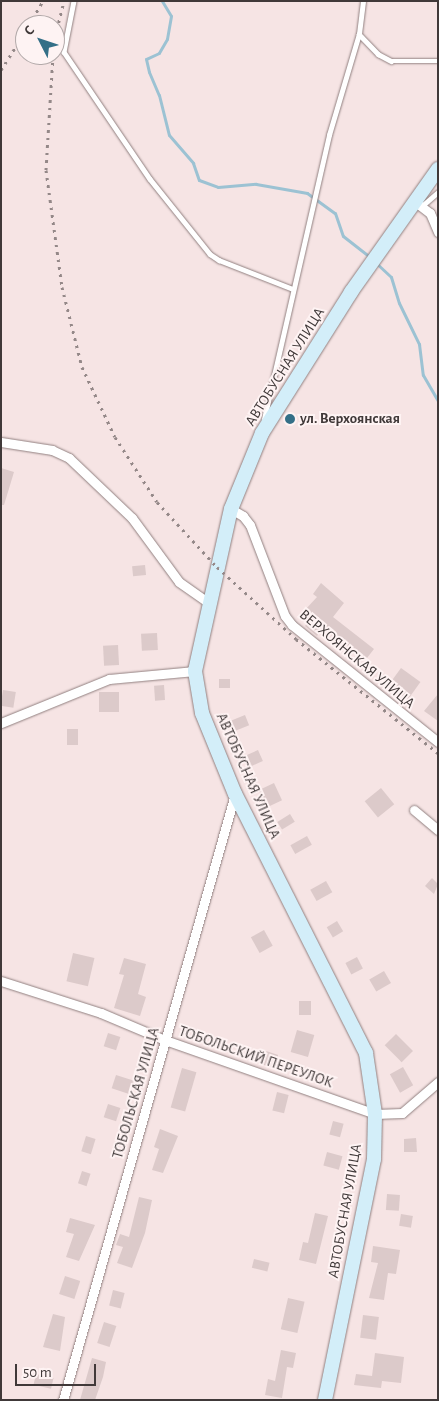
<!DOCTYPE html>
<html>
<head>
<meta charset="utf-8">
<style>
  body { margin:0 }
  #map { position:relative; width:439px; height:1401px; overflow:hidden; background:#f6e4e4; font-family:"Alegreya Sans",sans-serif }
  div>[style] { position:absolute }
  .stream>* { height:3px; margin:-1.5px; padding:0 1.5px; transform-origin:1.5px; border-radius:1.5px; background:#9cc2d3 }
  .building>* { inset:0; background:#dccaca; transform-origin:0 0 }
  .roads { filter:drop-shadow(0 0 1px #918080) drop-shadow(0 0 1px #918080) }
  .lane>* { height:4.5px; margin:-2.25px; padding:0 2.25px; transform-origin:2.25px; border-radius:2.25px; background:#fff }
  .street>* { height:9px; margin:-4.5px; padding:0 4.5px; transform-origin:4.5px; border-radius:4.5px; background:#fff }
  .secondary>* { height:14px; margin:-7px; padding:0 7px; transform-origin:7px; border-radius:7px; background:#d3eef9 }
  .rail>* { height:3px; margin-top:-1.5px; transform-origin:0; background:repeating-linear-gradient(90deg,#948888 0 2.5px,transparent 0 7.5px) }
  .dots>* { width:14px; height:14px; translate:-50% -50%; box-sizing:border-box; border:2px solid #fef3f3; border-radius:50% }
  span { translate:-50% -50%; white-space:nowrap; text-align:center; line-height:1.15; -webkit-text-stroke:4px #fef3f3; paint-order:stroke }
  .street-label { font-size:15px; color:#403939 }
  .poi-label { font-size:15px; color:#403939; font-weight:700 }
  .left { translate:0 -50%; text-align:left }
  .frame { position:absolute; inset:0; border:2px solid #403939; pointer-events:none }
  .north { position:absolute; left:15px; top:15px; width:50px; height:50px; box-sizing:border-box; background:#fef3f3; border:1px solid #b2a9a9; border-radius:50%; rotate:311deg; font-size:14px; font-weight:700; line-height:20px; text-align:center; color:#403939 }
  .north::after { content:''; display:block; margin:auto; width:18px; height:22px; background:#346f87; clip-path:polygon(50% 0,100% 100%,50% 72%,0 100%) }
  .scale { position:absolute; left:15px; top:1364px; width:81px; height:22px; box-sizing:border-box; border:2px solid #403939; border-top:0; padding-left:6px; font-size:15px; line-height:18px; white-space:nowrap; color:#403939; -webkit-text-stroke:4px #fef3f3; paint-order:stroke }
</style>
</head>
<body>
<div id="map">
  <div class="stream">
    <div style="left:162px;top:1px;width:17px;rotate:59deg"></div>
    <div style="left:171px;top:16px;width:23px;rotate:100deg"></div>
    <div style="left:167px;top:39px;width:16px;rotate:120deg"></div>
    <div style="left:159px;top:53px;width:14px;rotate:155deg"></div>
    <div style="left:146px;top:59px;width:13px;rotate:77deg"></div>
    <div style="left:149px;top:72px;width:25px;rotate:67deg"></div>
    <div style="left:159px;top:95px;width:41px;rotate:76deg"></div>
    <div style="left:169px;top:135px;width:37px;rotate:49deg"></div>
    <div style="left:193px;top:163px;width:18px;rotate:71deg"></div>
    <div style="left:199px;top:180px;width:20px;rotate:20deg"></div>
    <div style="left:218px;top:187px;width:38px;rotate:-5deg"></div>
    <div style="left:256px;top:184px;width:52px;rotate:10deg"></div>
    <div style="left:307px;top:193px;width:34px;rotate:36deg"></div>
    <div style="left:335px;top:213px;width:24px;rotate:71deg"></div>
    <div style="left:343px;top:236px;width:36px;rotate:38deg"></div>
    <div style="left:375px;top:262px;width:22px;rotate:43deg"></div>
    <div style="left:391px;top:277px;width:27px;rotate:73deg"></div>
    <div style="left:399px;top:303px;width:46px;rotate:64deg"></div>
    <div style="left:419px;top:344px;width:31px;rotate:83deg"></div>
    <div style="left:423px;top:375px;width:30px;rotate:60deg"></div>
    <div style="left:438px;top:401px;width:31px;rotate:90deg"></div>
  </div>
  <div class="building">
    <div style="clip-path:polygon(1px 468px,14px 472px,4px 505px,1px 505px)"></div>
    <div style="left:145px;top:565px;width:10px;height:13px;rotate:84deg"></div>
    <div style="clip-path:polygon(321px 583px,344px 603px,333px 617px,374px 649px,367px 658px,322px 629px,317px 636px,305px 626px,312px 618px,304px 611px,317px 597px,313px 594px)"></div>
    <div style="left:157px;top:633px;width:17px;height:16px;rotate:87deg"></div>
    <div style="left:118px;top:645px;width:20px;height:15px;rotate:87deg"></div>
    <div style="left:401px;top:668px;width:24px;height:22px;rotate:36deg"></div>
    <div style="left:219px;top:679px;width:11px;height:9px"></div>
    <div style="left:164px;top:685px;width:15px;height:10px;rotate:86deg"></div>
    <div style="left:3px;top:690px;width:13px;height:16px;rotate:9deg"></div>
    <div style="left:99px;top:692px;width:20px;height:20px"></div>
    <div style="clip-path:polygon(438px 694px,438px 721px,424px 711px)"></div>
    <div style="left:245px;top:715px;width:11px;height:18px;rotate:68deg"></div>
    <div style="left:67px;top:729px;width:11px;height:16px"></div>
    <div style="left:258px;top:750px;width:12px;height:17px;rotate:66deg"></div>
    <div style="left:274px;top:783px;width:19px;height:17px;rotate:65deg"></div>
    <div style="left:381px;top:788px;width:21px;height:21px;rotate:51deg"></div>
    <div style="left:290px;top:814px;width:9px;height:15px;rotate:58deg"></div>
    <div style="left:307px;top:836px;width:10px;height:19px;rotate:61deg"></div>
    <div style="clip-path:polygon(432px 878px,438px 884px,434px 894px,425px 886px)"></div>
    <div style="left:326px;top:881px;width:13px;height:18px;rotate:61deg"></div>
    <div style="left:337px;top:921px;width:12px;height:12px;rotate:59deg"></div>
    <div style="left:264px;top:930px;width:18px;height:15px;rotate:61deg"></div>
    <div style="left:73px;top:953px;width:22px;height:29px;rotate:13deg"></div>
    <div style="left:357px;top:957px;width:13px;height:13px;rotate:63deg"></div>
    <div style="clip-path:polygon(124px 958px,146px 964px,138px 994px,146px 997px,140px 1016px,114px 1008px,124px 975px,119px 974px)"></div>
    <div style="left:384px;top:971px;width:14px;height:17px;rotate:60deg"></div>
    <div style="left:299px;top:1001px;width:12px;height:14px"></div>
    <div style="left:297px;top:1030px;width:18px;height:23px;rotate:16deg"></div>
    <div style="left:108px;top:1033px;width:13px;height:14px;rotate:18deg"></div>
    <div style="left:396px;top:1034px;width:24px;height:16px;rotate:45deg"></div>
    <div style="left:263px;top:1050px;width:16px;height:14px;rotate:18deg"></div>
    <div style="left:403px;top:1067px;width:21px;height:15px;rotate:61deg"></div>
    <div style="left:182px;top:1068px;width:15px;height:41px;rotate:16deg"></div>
    <div style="left:116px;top:1075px;width:19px;height:14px;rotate:18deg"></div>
    <div style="left:277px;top:1092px;width:12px;height:19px;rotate:14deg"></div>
    <div style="left:108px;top:1104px;width:13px;height:14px;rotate:18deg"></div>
    <div style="left:333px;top:1121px;width:11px;height:14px;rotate:15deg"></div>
    <div style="clip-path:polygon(160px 1129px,178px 1136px,163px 1173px,152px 1170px,159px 1149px,154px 1147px)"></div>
    <div style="left:86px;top:1136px;width:10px;height:16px;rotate:17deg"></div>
    <div style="clip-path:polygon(416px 1138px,417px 1152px,404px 1152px,404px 1139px)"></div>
    <div style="left:327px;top:1152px;width:16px;height:14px;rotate:15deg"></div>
    <div style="left:82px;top:1171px;width:9px;height:13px;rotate:18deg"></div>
    <div style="left:387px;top:1194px;width:13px;height:16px;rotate:4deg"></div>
    <div style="clip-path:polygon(139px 1197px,152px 1200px,145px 1233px,132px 1268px,117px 1263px,123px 1247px,116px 1245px,120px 1234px,129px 1237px)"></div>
    <div style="clip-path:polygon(315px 1213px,328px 1216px,316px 1264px,299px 1260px,303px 1242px,308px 1243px)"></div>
    <div style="left:401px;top:1214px;width:12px;height:12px;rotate:9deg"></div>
    <div style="clip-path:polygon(70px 1218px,95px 1225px,79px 1261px,66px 1257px,74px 1234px,66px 1232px)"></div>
    <div style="clip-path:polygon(373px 1246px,400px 1250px,396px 1274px,388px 1273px,384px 1300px,369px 1298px,378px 1263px,371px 1262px)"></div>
    <div style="left:254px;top:1259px;width:16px;height:9px;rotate:14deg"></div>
    <div style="left:65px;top:1276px;width:16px;height:19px;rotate:18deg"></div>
    <div style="left:113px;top:1290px;width:12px;height:16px;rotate:14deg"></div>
    <div style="left:288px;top:1298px;width:17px;height:32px;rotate:13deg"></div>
    <div style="clip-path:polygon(53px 1314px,65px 1317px,60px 1351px,43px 1347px)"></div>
    <div style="left:363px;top:1315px;width:16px;height:23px;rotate:7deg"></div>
    <div style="left:104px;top:1322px;width:13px;height:22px;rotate:18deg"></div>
    <div style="clip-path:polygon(281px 1350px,296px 1353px,293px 1368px,287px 1367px,282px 1398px,265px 1395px,268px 1379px,275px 1381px)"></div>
    <div style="clip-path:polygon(375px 1353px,404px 1357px,401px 1383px,382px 1381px,381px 1388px,354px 1385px,356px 1374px,372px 1376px)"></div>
    <div style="clip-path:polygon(92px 1358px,106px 1362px,103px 1377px,95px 1400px,80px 1400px)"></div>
    <div style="left:36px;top:1374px;width:18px;height:11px;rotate:13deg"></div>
  </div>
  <div class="roads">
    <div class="lane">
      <div style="left:74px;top:1px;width:52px;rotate:101.1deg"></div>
      <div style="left:64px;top:52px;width:153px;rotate:55.9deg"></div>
      <div style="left:150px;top:179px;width:96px;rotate:51.3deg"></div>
      <div style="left:210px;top:254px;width:11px;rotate:34deg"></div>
      <div style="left:219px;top:260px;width:79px;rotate:21.4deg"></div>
      <div style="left:359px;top:34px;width:33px;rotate:-83deg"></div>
      <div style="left:422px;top:206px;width:21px;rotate:-41deg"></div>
      <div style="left:264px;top:419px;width:291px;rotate:-77.1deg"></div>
      <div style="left:329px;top:135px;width:105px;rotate:-73.5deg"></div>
      <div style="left:359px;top:34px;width:28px;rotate:46deg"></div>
      <div style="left:378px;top:54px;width:15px;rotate:28deg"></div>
      <div style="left:391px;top:61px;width:47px"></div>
    </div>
    <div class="street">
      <div style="left:414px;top:201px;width:20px;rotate:37deg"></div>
      <div style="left:430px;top:213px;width:21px;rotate:67deg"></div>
      <div style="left:1px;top:442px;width:52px;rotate:8.9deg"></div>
      <div style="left:52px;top:450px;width:19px;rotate:25deg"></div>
      <div style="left:69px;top:458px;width:87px;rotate:43.6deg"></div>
      <div style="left:132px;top:518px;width:79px;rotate:53.7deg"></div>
      <div style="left:179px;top:582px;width:35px;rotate:35deg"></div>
      <div style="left:231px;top:509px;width:14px;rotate:30deg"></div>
      <div style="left:243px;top:516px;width:11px;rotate:52deg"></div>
      <div style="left:250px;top:525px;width:97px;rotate:69deg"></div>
      <div style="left:285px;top:616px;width:11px;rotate:52deg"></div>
      <div style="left:292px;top:625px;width:187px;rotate:38.7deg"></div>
      <div style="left:1px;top:723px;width:117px;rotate:-22.2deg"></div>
      <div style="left:109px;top:679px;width:86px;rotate:-5.3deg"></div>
      <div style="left:414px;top:810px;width:31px;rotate:40deg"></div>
      <div style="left:1px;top:981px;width:105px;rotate:17.7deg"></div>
      <div style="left:101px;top:1013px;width:69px;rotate:22.9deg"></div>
      <div style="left:165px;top:1040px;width:223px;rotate:19.4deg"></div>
      <div style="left:375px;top:1114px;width:27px;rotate:-2deg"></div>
      <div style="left:402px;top:1113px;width:48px;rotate:-40.7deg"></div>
      <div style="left:63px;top:1400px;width:630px;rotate:-74.15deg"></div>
    </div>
    <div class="secondary">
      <div style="left:325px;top:1400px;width:246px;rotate:-78.5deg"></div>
      <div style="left:374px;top:1159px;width:45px;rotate:-88.7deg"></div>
      <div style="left:375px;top:1114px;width:62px;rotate:-98.4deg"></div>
      <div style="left:366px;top:1053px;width:290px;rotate:-116.8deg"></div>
      <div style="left:235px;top:794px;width:87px;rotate:-112.2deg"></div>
      <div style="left:202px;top:713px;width:43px;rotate:-99.5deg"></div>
      <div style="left:195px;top:671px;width:166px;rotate:-77.5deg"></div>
      <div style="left:231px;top:509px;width:82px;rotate:-67.8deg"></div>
      <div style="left:262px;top:433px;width:167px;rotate:-57.7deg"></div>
      <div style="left:351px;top:292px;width:151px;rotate:-54.7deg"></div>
    </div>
  </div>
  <div class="rail">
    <div style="left:29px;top:25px;width:28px;rotate:-60deg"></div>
    <div style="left:55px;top:37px;width:37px;rotate:-76deg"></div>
    <div style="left:53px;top:55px;width:115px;rotate:93.5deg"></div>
    <div style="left:46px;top:170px;width:118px;rotate:82.2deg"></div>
    <div style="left:62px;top:287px;width:82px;rotate:76deg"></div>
    <div style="left:82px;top:367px;width:77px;rotate:64.8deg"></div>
    <div style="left:115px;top:437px;width:77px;rotate:57.1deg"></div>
    <div style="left:157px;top:502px;width:88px;rotate:47.3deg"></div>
    <div style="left:217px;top:567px;width:107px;rotate:42.3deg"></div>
    <div style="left:296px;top:639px;width:182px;rotate:38.8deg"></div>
    <div style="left:1px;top:70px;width:45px;rotate:-57.7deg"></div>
  </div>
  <div class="dots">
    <div style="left:290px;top:419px;background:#346f87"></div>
  </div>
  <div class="street-label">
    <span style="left:285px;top:367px;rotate:-58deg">АВТОБУСНАЯ УЛИЦА</span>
    <span style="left:357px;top:659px;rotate:40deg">ВЕРХОЯНСКАЯ УЛИЦА</span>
    <span style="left:248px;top:776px;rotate:66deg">АВТОБУСНАЯ УЛИЦА</span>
    <span style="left:256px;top:1057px;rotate:19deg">ТОБОЛЬСКИЙ ПЕРЕУЛОК</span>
    <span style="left:136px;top:1093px;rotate:-74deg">ТОБОЛЬСКАЯ УЛИЦА</span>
    <span style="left:345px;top:1211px;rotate:-80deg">АВТОБУСНАЯ УЛИЦА</span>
  </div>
  <div class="poi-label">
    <span class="left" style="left:300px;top:419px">ул. Верхоянская</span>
  </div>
  <div class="frame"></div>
  <div class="north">С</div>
  <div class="scale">50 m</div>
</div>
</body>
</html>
